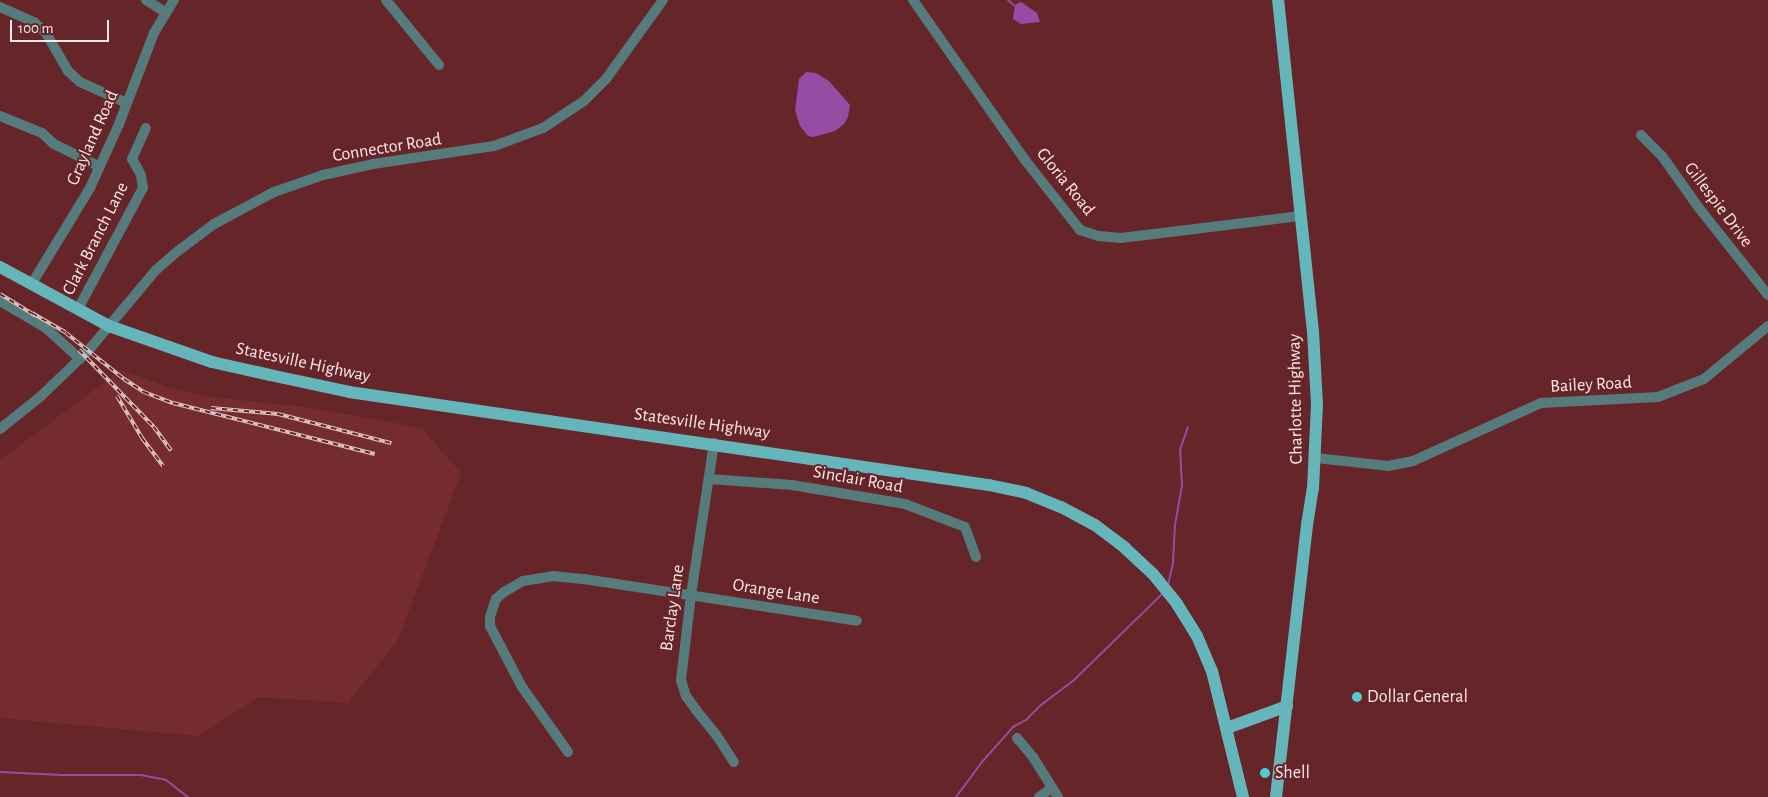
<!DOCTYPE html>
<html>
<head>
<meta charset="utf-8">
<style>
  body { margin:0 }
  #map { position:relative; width:1768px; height:797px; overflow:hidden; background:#662528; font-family:"Alegreya Sans",sans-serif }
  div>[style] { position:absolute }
  .built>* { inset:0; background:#752c2e }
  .water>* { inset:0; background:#954da4 }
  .stream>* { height:2px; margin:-1px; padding:0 1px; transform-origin:1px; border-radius:1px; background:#954da4 }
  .minor>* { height:10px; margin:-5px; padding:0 5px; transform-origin:5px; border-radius:5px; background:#557b7d }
  .major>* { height:12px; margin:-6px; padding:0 6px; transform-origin:6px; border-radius:6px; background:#65b6bb }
  .rail>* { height:4px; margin-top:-2px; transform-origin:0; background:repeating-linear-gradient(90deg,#662528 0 5.5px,#e1c7c7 0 11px); box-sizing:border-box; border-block:1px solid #e1c7c7 }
  .dots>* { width:14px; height:14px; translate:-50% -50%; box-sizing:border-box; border:2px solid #662528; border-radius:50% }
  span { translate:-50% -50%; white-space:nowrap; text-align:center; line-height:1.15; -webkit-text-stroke:4px #662528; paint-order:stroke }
  .street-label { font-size:18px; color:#fae8e8 }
  .poi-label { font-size:18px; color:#fae8e8 }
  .left { translate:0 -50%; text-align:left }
  .scale { position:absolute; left:10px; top:20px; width:99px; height:22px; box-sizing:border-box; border:2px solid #fae8e8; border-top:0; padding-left:6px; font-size:15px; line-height:18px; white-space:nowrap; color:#fae8e8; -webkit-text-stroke:4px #662528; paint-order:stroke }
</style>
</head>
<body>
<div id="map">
  <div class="built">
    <div style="clip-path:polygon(121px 370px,171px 388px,209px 397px,306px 407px,422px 428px,461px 473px,398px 640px,348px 703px,259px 697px,198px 736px,0 718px,0 460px)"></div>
  </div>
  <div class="water">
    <div style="clip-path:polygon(1021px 2px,1037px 13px,1040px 22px,1021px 24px,1013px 19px,1015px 5px)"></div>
    <div style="clip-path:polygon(806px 72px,816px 73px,829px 81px,850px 105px,848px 117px,844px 124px,835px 131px,813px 137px,808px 136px,800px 126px,795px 110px,799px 79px)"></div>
  </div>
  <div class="stream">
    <div style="left:1008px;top:0;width:11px;rotate:41deg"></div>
    <div style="left:1168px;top:585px;width:23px;rotate:-77deg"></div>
    <div style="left:1173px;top:563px;width:38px;rotate:-87deg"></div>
    <div style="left:1175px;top:525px;width:40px;rotate:-80deg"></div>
    <div style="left:1182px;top:486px;width:36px;rotate:-93deg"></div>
    <div style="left:1180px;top:450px;width:24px;rotate:-71deg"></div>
    <div style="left:0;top:772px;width:62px;rotate:2.8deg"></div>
    <div style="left:62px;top:775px;width:79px"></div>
    <div style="left:141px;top:775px;width:25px;rotate:11deg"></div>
    <div style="left:166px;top:780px;width:28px;rotate:38deg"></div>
    <div style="left:956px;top:797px;width:44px;rotate:-53.4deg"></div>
    <div style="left:982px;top:762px;width:47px;rotate:-48.5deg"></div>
    <div style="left:1013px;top:727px;width:15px;rotate:-28deg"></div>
    <div style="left:1026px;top:720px;width:21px;rotate:-45deg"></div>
    <div style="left:1041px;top:705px;width:41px;rotate:-37.1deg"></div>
    <div style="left:1074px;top:680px;width:124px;rotate:-44.3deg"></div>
  </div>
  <div class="minor">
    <div style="left:146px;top:0;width:22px;rotate:32deg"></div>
    <div style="left:386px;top:0;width:84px;rotate:50.8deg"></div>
    <div style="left:913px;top:0;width:195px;rotate:55deg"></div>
    <div style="left:1025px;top:160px;width:89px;rotate:51.8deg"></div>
    <div style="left:1080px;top:230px;width:20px;rotate:18deg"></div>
    <div style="left:1099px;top:236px;width:22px;rotate:5deg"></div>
    <div style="left:1121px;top:238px;width:180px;rotate:-7deg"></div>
    <div style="left:0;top:7px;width:37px;rotate:24deg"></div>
    <div style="left:34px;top:22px;width:16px;rotate:43deg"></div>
    <div style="left:46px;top:33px;width:44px;rotate:59.9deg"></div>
    <div style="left:68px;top:71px;width:16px;rotate:43deg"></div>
    <div style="left:80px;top:82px;width:51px;rotate:24.1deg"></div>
    <div style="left:0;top:116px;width:45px;rotate:22deg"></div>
    <div style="left:42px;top:133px;width:16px;rotate:43deg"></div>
    <div style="left:54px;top:144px;width:51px;rotate:26.6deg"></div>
    <div style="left:1641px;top:135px;width:30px;rotate:45deg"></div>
    <div style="left:1662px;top:156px;width:64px;rotate:54.6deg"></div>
    <div style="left:1699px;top:208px;width:111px;rotate:51.6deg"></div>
    <div style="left:31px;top:285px;width:114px;rotate:-58.7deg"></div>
    <div style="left:90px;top:188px;width:70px;rotate:-65.6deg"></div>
    <div style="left:119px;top:124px;width:97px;rotate:-69deg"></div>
    <div style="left:154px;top:33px;width:39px;rotate:-59deg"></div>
    <div style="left:0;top:301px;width:53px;rotate:30.4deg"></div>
    <div style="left:46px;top:328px;width:46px;rotate:42.4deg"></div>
    <div style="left:78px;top:309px;width:137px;rotate:-61.8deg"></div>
    <div style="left:143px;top:188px;width:13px;rotate:-99deg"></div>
    <div style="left:141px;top:175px;width:18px;rotate:-119deg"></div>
    <div style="left:132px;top:159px;width:34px;rotate:-66deg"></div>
    <div style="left:0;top:429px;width:53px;rotate:-38.8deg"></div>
    <div style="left:41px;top:396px;width:65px;rotate:-43.8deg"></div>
    <div style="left:88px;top:351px;width:106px;rotate:-50deg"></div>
    <div style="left:156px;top:270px;width:29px;rotate:-41deg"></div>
    <div style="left:178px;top:251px;width:45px;rotate:-36.9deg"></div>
    <div style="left:214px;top:224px;width:68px;rotate:-28.1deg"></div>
    <div style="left:274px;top:192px;width:52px;rotate:-19.1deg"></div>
    <div style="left:323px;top:175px;width:51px;rotate:-12.4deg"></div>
    <div style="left:373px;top:164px;width:122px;rotate:-8.5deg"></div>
    <div style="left:494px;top:146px;width:52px;rotate:-20.2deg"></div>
    <div style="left:543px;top:128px;width:49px;rotate:-33.4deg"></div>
    <div style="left:584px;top:101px;width:31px;rotate:-45deg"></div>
    <div style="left:606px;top:79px;width:97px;rotate:-54.2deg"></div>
    <div style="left:714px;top:443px;width:154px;rotate:98.6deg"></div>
    <div style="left:691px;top:595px;width:86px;rotate:96.7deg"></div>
    <div style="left:681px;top:680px;width:17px;rotate:73deg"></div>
    <div style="left:686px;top:696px;width:17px;rotate:54deg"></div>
    <div style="left:696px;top:710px;width:33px;rotate:51deg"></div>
    <div style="left:717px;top:736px;width:31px;rotate:57deg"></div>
    <div style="left:1316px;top:458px;width:72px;rotate:6.3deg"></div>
    <div style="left:1388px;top:466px;width:25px;rotate:-11deg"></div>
    <div style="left:1413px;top:461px;width:141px;rotate:-24.4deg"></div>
    <div style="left:1541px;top:403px;width:117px;rotate:-2.9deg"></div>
    <div style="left:1658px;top:397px;width:49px;rotate:-21.4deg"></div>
    <div style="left:1704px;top:379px;width:83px;rotate:-39.6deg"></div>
    <div style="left:710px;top:479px;width:82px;rotate:4.2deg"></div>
    <div style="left:792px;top:485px;width:115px;rotate:9.5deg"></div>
    <div style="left:905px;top:504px;width:64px;rotate:21deg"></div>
    <div style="left:965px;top:527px;width:32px;rotate:70deg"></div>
    <div style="left:1017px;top:738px;width:25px;rotate:50deg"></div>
    <div style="left:1033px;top:757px;width:47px;rotate:58deg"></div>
    <div style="left:568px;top:752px;width:80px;rotate:-125.3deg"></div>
    <div style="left:522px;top:687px;width:69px;rotate:-117.7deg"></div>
    <div style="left:490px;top:626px;width:9px;rotate:-90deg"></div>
    <div style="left:490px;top:617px;width:19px;rotate:-72deg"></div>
    <div style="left:496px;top:599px;width:11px;rotate:-41deg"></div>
    <div style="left:504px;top:592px;width:22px;rotate:-30deg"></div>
    <div style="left:523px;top:581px;width:30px;rotate:-9deg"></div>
    <div style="left:553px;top:576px;width:31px;rotate:6deg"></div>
    <div style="left:584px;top:579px;width:276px;rotate:8.7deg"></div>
    <div style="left:1039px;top:797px;width:16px;rotate:-35deg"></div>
  </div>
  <div class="major">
    <div style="left:0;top:267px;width:124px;rotate:28.4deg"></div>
    <div style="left:109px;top:326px;width:109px;rotate:19.3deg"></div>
    <div style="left:212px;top:362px;width:59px;rotate:12.6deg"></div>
    <div style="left:270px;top:375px;width:81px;rotate:12.1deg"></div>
    <div style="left:349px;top:392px;width:647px;rotate:8.27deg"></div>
    <div style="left:989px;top:485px;width:38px;rotate:12deg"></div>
    <div style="left:1026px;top:493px;width:38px;rotate:22deg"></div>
    <div style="left:1061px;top:507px;width:38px;rotate:28deg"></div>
    <div style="left:1095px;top:525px;width:38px;rotate:37deg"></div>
    <div style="left:1125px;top:548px;width:38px;rotate:43deg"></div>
    <div style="left:1153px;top:574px;width:38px;rotate:51deg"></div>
    <div style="left:1177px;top:604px;width:38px;rotate:58deg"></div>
    <div style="left:1197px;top:636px;width:38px;rotate:67deg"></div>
    <div style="left:1212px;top:671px;width:130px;rotate:76.2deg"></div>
    <div style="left:1227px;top:728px;width:64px;rotate:-20.1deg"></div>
    <div style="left:1276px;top:797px;width:274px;rotate:-83.5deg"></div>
    <div style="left:1307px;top:525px;width:36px;rotate:-81deg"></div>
    <div style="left:1313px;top:489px;width:84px;rotate:-87.3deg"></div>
    <div style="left:1317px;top:405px;width:73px;rotate:-93.1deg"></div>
    <div style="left:1313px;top:332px;width:334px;rotate:-96deg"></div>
  </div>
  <div class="rail">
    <div style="left:0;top:294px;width:42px;rotate:31.4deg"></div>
    <div style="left:32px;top:313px;width:39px;rotate:30deg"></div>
    <div style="left:66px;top:333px;width:74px;rotate:38.4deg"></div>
    <div style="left:124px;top:379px;width:24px;rotate:33deg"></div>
    <div style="left:144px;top:392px;width:31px;rotate:21deg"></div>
    <div style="left:173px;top:403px;width:208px;rotate:14.2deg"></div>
    <div style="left:79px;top:350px;width:107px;rotate:45.8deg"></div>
    <div style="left:154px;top:427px;width:29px;rotate:54deg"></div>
    <div style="left:117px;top:396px;width:49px;rotate:59.2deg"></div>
    <div style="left:142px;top:438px;width:35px;rotate:53deg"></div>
    <div style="left:211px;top:408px;width:67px;rotate:5.1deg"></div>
    <div style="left:278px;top:414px;width:117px;rotate:14.4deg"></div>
  </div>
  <div class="dots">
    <div style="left:1357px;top:697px;background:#51ccd4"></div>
    <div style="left:1265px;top:773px;background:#51ccd4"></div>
  </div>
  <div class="street-label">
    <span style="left:93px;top:138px;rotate:-66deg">Grayland Road</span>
    <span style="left:387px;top:148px;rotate:-9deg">Connector Road</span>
    <span style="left:1065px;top:182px;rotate:51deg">Gloria Road</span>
    <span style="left:1718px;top:205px;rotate:53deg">Gillespie Drive</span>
    <span style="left:96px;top:239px;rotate:-63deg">Clark Branch Lane</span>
    <span style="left:303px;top:363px;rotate:12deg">Statesville Highway</span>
    <span style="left:1591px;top:385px;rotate:-3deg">Bailey Road</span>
    <span style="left:1296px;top:399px;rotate:-91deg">Charlotte Highway</span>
    <span style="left:702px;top:424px;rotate:8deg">Statesville Highway</span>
    <span style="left:858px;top:480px;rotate:10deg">Sinclair Road</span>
    <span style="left:776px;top:592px;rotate:9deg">Orange Lane</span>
    <span style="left:673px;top:608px;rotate:-82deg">Barclay Lane</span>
  </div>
  <div class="poi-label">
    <span class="left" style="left:1367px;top:697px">Dollar General</span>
    <span class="left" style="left:1275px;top:773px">Shell</span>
  </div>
  <div class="scale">100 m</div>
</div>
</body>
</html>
